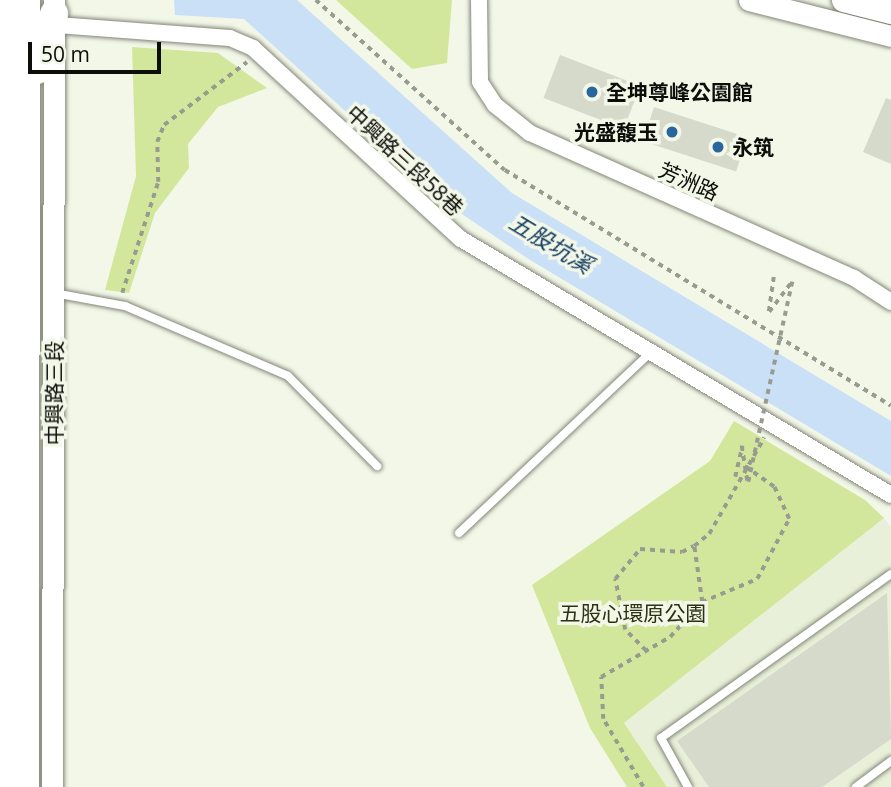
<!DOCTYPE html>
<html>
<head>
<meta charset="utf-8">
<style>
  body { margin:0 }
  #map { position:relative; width:891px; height:787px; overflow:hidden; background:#f3f7e8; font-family:"Open Sans","Noto Sans TC",sans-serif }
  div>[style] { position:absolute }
  .built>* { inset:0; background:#e9f0d9 }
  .green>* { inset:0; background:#d3e79c }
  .water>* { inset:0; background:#cae0f7 }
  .building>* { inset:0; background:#d5dacb; transform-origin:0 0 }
  .path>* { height:3.5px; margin-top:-1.75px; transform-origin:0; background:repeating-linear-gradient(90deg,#989b90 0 5px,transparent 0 10px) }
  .roads { filter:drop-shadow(0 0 2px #828678) drop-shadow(0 0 2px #828678) }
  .lane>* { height:8px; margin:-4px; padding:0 4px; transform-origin:4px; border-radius:4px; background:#fff }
  .street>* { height:16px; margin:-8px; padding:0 8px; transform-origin:8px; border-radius:8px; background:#fff }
  .secondary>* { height:21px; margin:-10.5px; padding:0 10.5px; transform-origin:10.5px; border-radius:10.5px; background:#fff }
  .primary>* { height:24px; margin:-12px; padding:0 12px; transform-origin:12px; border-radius:12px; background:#fff }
  .highway>* { height:28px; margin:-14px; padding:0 14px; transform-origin:14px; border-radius:14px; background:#fff }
  .path-bridge>* { height:3.5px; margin-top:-1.75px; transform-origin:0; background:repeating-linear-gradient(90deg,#989b90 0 5px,transparent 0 10px) }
  .dots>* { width:19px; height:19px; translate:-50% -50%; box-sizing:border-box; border:4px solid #f3f7e8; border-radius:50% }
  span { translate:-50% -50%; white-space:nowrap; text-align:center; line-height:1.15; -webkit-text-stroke:7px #f3f7e8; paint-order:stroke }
  .poi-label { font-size:21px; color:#0c0e09; font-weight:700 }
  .left { translate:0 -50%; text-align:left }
  .right { translate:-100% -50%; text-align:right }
  .street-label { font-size:21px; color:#0c0e09 }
  .park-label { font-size:21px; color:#2b3212 }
  .water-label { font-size:23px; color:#153d61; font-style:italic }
  .scale { position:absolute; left:28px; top:42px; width:133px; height:32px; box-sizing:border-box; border:4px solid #0c0e09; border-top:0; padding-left:9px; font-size:21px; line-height:24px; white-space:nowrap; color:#0c0e09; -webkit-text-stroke:5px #f3f7e8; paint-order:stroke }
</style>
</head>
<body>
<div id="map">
  <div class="built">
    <div style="clip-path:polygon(884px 518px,891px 527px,891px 787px,667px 787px,624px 723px)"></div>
  </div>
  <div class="green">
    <div style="clip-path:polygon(336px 0,452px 0,447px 63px,412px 69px)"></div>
    <div style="clip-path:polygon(132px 47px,218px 53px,267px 88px,218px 107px,188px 144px,189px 168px,155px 213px,129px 293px,105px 290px,136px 176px)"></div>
    <div style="clip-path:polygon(734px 421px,865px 500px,884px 518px,624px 723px,667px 787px,627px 787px,590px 728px,532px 585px,710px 461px)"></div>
  </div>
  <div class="water">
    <div style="clip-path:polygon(174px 0,297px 0,512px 193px,891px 421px,891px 476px,530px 260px,447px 204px,244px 19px,175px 15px)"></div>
  </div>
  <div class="building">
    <div style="left:560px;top:55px;width:86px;height:46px;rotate:21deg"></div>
    <div style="clip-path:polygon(886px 98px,891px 100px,891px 164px,863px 152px)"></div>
    <div style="left:654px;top:107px;width:98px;height:36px;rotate:18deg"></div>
    <div style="clip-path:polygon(887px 593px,891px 739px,822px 787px,709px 787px,677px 741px)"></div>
  </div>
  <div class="path">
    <div style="left:316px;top:0;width:254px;rotate:42deg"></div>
    <div style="left:505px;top:170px;width:452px;rotate:31.4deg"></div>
    <div style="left:774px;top:277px;width:35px;rotate:98deg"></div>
    <div style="left:769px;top:312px;width:38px;rotate:-53deg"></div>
    <div style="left:122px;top:293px;width:117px;rotate:-72deg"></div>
    <div style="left:158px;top:182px;width:40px;rotate:-91.4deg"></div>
    <div style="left:157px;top:142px;width:18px;rotate:-68deg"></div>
    <div style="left:164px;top:125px;width:104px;rotate:-37.2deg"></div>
    <div style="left:735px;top:477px;width:32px;rotate:-77deg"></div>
    <div style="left:742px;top:446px;width:36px;rotate:81deg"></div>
    <div style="left:702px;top:602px;width:57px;rotate:-98.1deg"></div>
    <div style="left:694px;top:546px;width:19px;rotate:-39deg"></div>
    <div style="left:709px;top:534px;width:111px;rotate:-60.2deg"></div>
    <div style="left:646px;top:651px;width:30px;rotate:-135deg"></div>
    <div style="left:625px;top:630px;width:52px;rotate:-101.1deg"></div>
    <div style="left:615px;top:579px;width:39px;rotate:-50deg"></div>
    <div style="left:640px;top:549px;width:42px;rotate:4.1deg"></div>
    <div style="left:682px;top:552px;width:13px;rotate:-27deg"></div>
    <div style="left:643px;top:787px;width:79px;rotate:-120.5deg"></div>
    <div style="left:603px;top:719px;width:42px;rotate:-92.7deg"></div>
    <div style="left:601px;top:677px;width:80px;rotate:-30.1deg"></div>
    <div style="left:670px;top:637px;width:47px;rotate:-47.6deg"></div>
    <div style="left:702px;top:602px;width:60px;rotate:-22.7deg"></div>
    <div style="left:757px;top:579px;width:68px;rotate:-61.9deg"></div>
    <div style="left:789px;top:519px;width:35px;rotate:-115deg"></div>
    <div style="left:774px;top:487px;width:38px;rotate:-145deg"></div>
  </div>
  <div class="roads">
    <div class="lane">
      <div style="left:54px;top:293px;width:72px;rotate:10.4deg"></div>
      <div style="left:125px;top:306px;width:177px;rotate:23.2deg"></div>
      <div style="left:288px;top:376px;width:127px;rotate:45.3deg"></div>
      <div style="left:459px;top:533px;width:267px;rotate:-43.3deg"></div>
      <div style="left:688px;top:787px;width:56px;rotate:-118.9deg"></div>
      <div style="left:661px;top:738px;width:282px;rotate:-35.5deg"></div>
      <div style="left:856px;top:787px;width:44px;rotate:-36.6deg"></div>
    </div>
    <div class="street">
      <div style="left:479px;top:0;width:82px;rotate:89.3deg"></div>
      <div style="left:480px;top:82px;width:27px;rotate:57deg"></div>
      <div style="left:495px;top:105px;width:45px;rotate:38.7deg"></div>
      <div style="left:530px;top:133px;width:355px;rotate:24.1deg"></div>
      <div style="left:854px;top:278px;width:44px;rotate:33deg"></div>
      <div style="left:57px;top:25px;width:173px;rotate:4.3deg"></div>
      <div style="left:230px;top:38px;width:25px;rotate:23deg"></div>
      <div style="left:253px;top:48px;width:282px;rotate:42.6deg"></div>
      <div style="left:461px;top:239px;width:500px;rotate:30.77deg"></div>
    </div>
    <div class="secondary">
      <div style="left:5px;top:0;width:787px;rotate:89.85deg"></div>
      <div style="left:749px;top:0;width:146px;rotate:14.2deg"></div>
      <div style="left:52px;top:787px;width:787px;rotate:-89.85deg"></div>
    </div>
    <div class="primary">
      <div style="left:844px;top:0;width:49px;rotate:14.3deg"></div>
    </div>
    <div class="highway">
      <div style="left:37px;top:70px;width:59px;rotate:-73.1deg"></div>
      <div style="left:25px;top:787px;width:787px;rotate:-89.93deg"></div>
    </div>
  </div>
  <div class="path-bridge">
    <div style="left:748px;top:482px;width:205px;rotate:-77.6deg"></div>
  </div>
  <div class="dots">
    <div style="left:592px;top:92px;background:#29669d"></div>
    <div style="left:672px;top:132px;background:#29669d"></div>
    <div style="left:718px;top:147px;background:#29669d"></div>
  </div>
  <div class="poi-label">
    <span class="left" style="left:606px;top:92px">全坤尊峰公園館</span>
    <span class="right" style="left:658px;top:132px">光盛馥玉</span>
    <span class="left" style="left:732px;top:147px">永筑</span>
  </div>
  <div class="street-label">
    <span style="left:405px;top:160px;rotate:43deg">中興路三段58巷</span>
    <span style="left:689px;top:181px;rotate:24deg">芳洲路</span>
    <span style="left:54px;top:393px;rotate:-90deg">中興路三段</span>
  </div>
  <div class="park-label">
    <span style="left:633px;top:613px">五股心環原公園</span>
  </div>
  <div class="water-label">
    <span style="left:551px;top:243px;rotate:31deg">五股坑溪</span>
  </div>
  <div class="scale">50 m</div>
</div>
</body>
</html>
